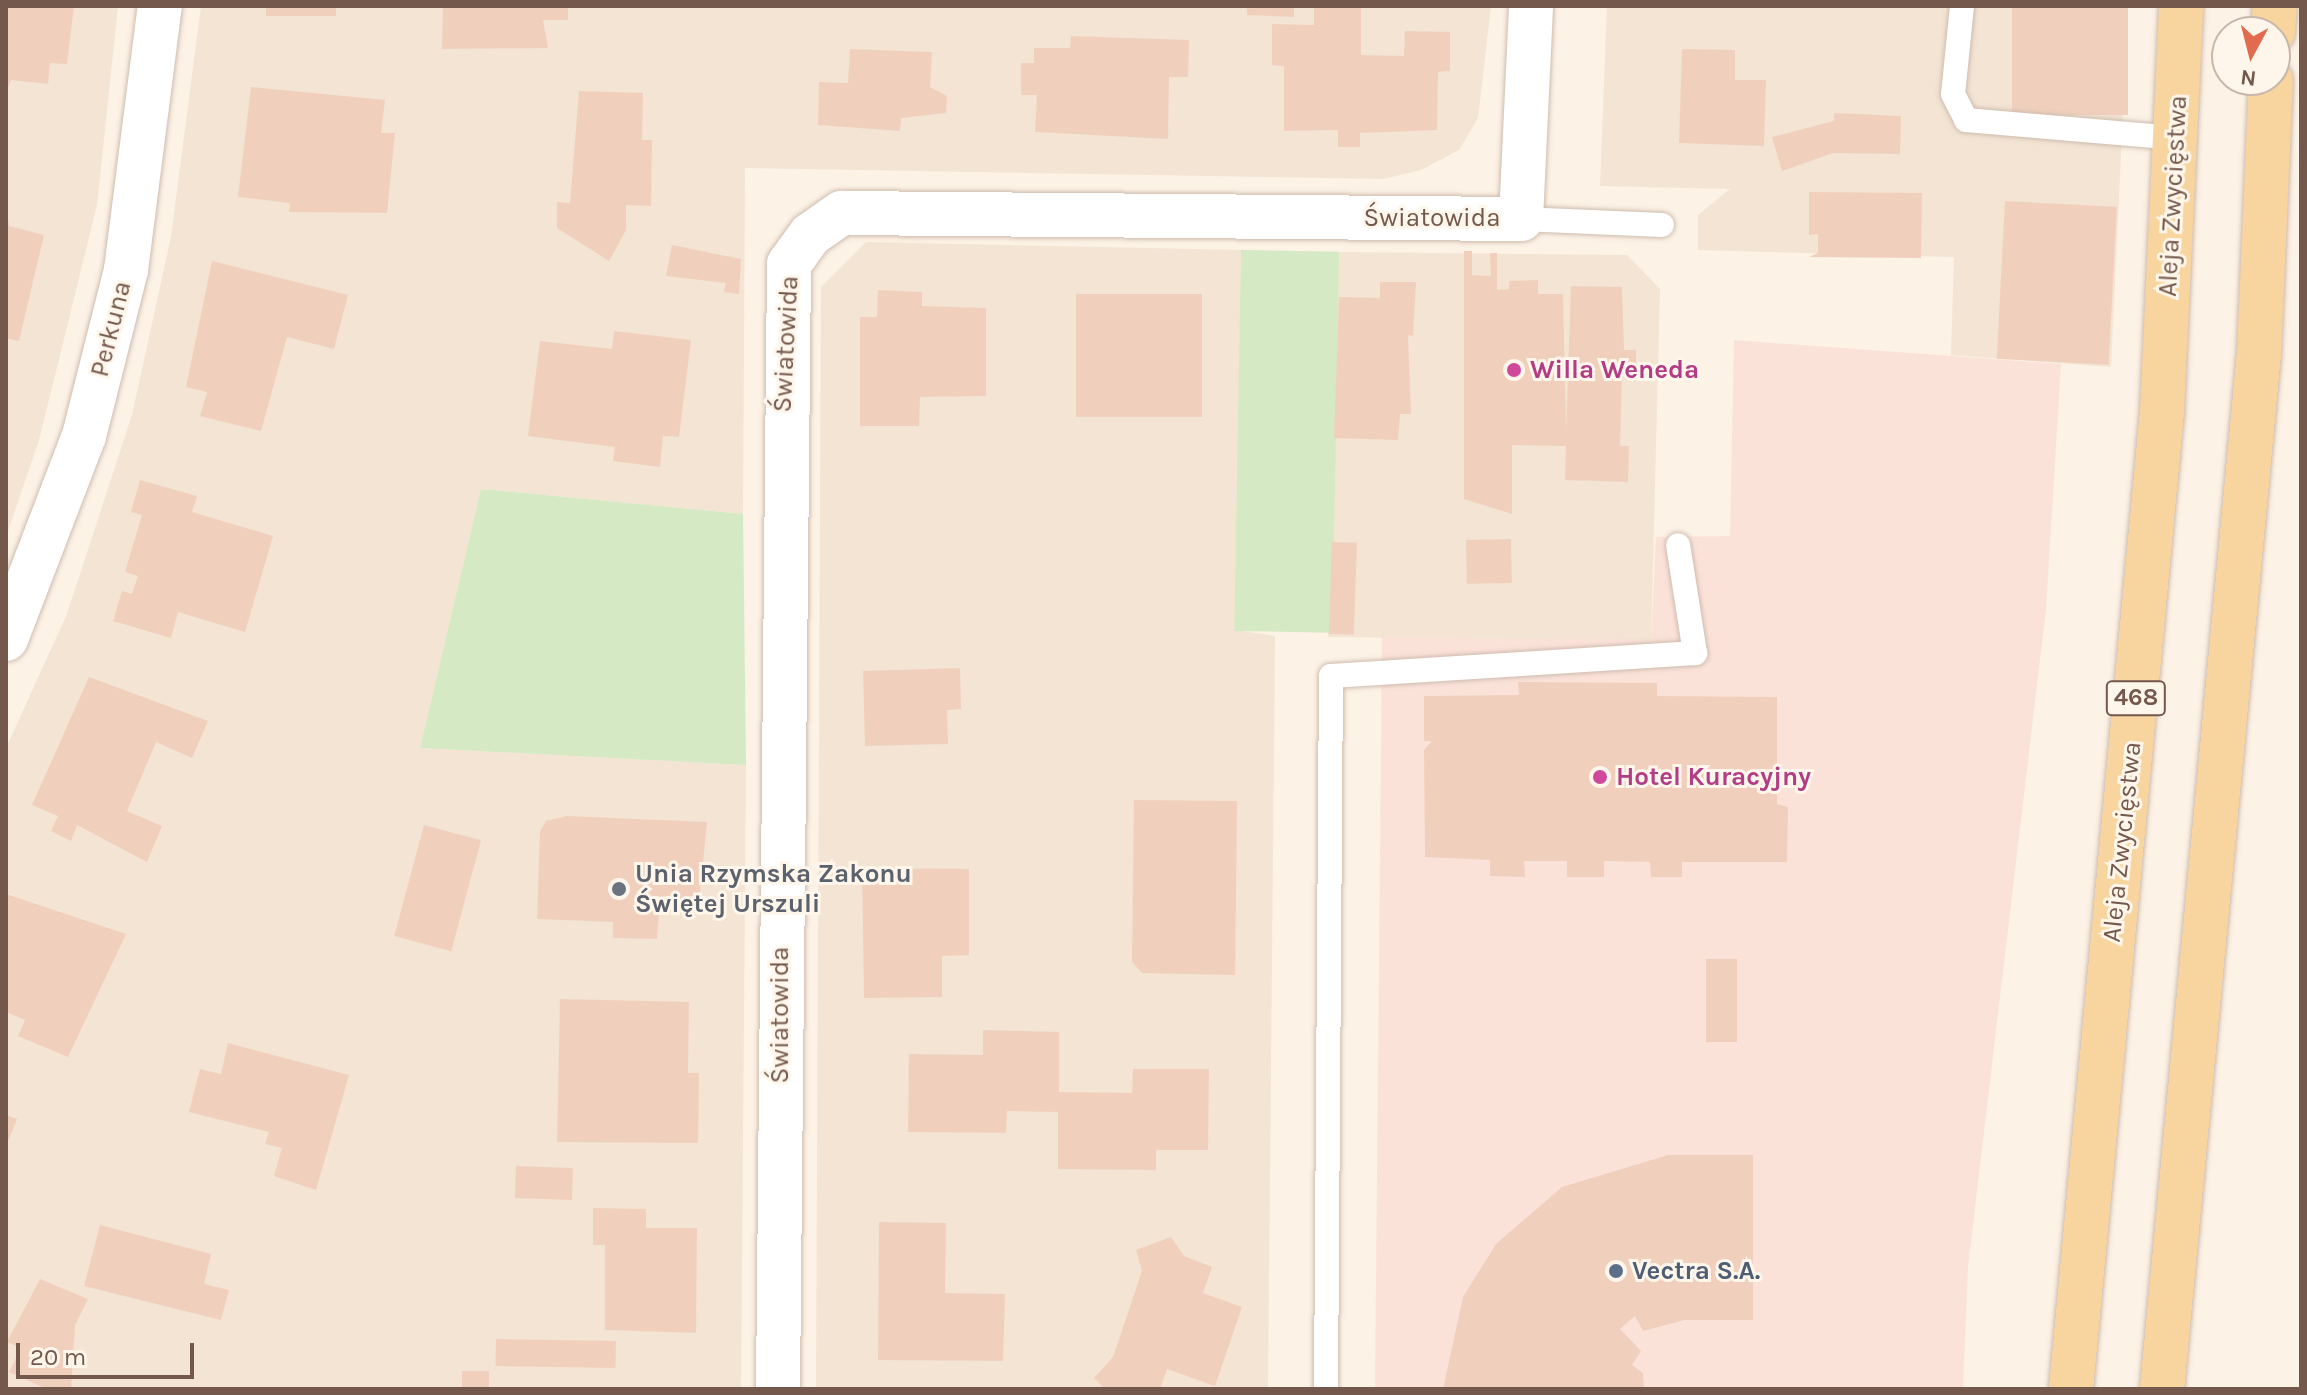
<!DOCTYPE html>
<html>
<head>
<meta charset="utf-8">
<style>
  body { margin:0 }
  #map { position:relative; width:2307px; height:1395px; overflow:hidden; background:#fcf2e5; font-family:Karla,sans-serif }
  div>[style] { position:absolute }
  .residential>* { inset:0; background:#f3e4d3 }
  .commercial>* { inset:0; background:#fbe2d9 }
  .green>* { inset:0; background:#d4e9c4; transform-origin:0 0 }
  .building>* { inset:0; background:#f0d0bd; transform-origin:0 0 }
  .roads { filter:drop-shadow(0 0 2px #cfbcaf) drop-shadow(0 0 2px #cfbcaf) }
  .lane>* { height:24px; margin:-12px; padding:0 12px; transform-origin:12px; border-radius:12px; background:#fff }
  .street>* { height:44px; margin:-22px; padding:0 22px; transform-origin:22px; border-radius:22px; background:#fff }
  .primary>* { height:44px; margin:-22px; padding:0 22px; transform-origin:22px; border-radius:22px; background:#f8d49f }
  .dots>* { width:22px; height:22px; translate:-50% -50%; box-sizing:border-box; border:4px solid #fef6eb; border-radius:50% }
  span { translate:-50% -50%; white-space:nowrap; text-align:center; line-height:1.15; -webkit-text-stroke:6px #fef6eb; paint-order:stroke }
  .shield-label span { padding:2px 6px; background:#fef6eb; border:2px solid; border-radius:6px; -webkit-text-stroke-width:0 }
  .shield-label { font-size:24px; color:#74584b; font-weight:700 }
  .street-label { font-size:26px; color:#74584b }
  .hotel-label { font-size:26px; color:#b23c85; font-weight:700 }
  .left { translate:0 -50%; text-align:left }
  .worship-label { font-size:26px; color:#5b616d; font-weight:700 }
  .service-label { font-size:26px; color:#4e5e75; font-weight:700 }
  .frame { position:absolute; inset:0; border:8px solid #74584b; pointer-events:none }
  .north { position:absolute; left:2211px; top:16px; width:80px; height:80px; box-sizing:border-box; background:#fef6eb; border:2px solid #c7b7ab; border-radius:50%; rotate:187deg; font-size:22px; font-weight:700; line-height:32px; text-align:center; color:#74584b }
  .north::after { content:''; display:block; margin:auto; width:28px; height:36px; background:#e26a4e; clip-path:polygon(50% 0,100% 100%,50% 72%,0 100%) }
  .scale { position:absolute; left:16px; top:1343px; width:178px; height:36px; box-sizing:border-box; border:4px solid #74584b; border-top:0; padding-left:10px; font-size:24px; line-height:28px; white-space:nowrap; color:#74584b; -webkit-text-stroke:6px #fef6eb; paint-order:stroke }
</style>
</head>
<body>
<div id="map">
  <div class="residential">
    <div style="clip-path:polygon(6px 6px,118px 6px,97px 205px,39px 440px,6px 537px)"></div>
    <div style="clip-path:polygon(201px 6px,1491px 6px,1478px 118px,1459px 150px,1421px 170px,1383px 179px,745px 168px,743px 514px,481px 489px,420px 748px,746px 765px,741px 1389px,6px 1389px,6px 748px,67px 614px,132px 415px,171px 237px)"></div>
    <div style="clip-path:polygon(1607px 6px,2128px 6px,2111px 367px,1951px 355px,1954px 257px,1698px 250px,1698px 215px,1730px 189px,1600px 186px)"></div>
    <div style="clip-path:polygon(866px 242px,1241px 250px,1236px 630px,1275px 636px,1268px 1389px,816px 1389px,821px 287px)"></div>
    <div style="clip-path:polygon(1339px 252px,1627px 255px,1660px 289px,1651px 641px,1328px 637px)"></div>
  </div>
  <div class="commercial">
    <div style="clip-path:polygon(1734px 340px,2061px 364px,2046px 609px,1968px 1267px,1963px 1389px,1375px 1389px,1382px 637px,1651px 640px,1656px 537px,1730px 536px)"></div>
  </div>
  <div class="green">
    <div style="left:1241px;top:250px;width:98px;height:381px;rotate:1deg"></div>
    <div style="clip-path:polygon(481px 489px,743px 514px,746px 765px,420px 748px)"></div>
  </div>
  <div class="building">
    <div style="clip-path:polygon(6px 6px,74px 6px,67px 64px,50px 63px,48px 84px,11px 80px,6px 93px)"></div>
    <div style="left:266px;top:6px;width:70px;height:10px"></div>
    <div style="clip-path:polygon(443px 6px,568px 6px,568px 20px,543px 20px,548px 48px,442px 49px)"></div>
    <div style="clip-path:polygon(1247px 6px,1294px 6px,1294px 17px,1247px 15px)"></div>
    <div style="clip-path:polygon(1314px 6px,1361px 6px,1361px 55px,1404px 56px,1405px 31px,1450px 32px,1450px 71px,1438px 72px,1437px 130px,1360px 133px,1360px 147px,1338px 147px,1338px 130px,1284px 131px,1284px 66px,1272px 65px,1272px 24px,1314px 25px)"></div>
    <div style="left:2012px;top:6px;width:116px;height:109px"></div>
    <div style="clip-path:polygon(1071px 36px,1189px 40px,1188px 77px,1169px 77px,1168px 139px,1035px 132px,1037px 95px,1021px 95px,1021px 63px,1034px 63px,1034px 48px,1070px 48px)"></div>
    <div style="clip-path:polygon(850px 49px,932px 52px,930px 87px,947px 96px,946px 113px,901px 118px,900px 131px,818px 125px,819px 82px,848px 83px)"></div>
    <div style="clip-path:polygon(1682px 49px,1735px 50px,1735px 80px,1766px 80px,1764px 146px,1679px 143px)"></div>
    <div style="clip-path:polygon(251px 87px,385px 100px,381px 133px,395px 133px,387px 213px,289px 212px,290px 203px,238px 197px)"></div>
    <div style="clip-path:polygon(579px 91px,643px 93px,642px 140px,652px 140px,651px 206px,626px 205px,626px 230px,609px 261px,557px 228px,557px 202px,570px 203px)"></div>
    <div style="clip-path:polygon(1834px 113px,1901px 116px,1900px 154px,1833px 153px,1782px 171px,1772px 137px,1834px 121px)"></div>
    <div style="clip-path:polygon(1809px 192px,1922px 193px,1921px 258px,1809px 257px,1818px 253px,1818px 234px,1809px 235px)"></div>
    <div style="left:2005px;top:201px;width:112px;height:158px;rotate:3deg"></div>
    <div style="clip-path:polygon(6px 207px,9px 226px,44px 235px,19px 341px,6px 338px)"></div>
    <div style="clip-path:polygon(672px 245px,741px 259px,739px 294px,724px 292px,726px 283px,666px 276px)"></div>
    <div style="clip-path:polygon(1464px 251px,1472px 251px,1472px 275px,1491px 276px,1490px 253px,1497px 253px,1497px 290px,1509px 289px,1509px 281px,1538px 280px,1538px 294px,1563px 294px,1566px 431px,1571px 286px,1622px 287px,1624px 350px,1636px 350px,1636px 370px,1622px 371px,1620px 446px,1629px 446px,1628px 482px,1565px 480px,1566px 446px,1512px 445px,1512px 514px,1464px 499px)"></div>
    <div style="clip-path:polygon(212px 261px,348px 295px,334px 349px,287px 337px,261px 431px,200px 416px,207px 392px,186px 387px)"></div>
    <div style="clip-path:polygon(1380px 282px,1416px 282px,1413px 336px,1408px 335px,1411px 414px,1400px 414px,1398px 440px,1334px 438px,1339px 297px,1380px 298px)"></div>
    <div style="clip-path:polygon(878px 290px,922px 292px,922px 306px,986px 308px,986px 396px,920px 397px,919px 426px,860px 426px,860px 317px,877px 317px)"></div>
    <div style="left:1076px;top:294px;width:126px;height:123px"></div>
    <div style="clip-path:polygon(614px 331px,691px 340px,679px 437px,663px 436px,660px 467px,613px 461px,615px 447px,528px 436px,540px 341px,612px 349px)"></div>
    <div style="clip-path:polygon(140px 480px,197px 496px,192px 512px,273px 536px,245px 632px,178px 612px,171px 638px,113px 621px,122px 591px,132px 594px,138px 576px,125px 572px,142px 515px,131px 512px)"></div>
    <div style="left:1511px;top:539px;width:44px;height:45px;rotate:89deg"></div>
    <div style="left:1332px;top:542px;width:25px;height:92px;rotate:2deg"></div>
    <div style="clip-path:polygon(960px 668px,961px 709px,947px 710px,948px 744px,865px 746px,863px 671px)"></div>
    <div style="clip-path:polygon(89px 677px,208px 721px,192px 758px,156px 742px,127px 811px,162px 826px,147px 862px,77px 825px,71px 841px,51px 831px,58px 816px,32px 805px)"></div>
    <div style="clip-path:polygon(1518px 682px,1657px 683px,1657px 696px,1777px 697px,1777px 804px,1788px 807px,1787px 862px,1682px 862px,1682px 877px,1651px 877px,1650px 862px,1604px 861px,1604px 877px,1567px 877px,1567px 861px,1524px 861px,1525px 877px,1490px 876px,1490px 860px,1425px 857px,1424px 750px,1432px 741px,1424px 741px,1424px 696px,1519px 695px)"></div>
    <div style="clip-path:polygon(1134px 800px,1237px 801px,1235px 975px,1142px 973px,1132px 962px)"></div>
    <div style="clip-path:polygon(567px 816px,707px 822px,698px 913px,659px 911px,657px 939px,613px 938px,613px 922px,537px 919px,540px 831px,546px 821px)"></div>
    <div style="left:424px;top:825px;width:59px;height:115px;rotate:15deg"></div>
    <div style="clip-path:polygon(862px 868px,969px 869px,969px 955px,942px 956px,942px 997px,864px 998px)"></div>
    <div style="clip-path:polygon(6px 894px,126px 934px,68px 1057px,18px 1036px,25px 1020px,6px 1012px)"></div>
    <div style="left:1706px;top:959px;width:31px;height:83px"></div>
    <div style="clip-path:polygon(560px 999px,689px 1002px,688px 1073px,699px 1073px,698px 1143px,557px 1142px)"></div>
    <div style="clip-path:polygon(983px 1030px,1059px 1032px,1059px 1092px,1132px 1093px,1133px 1069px,1209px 1069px,1208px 1150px,1156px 1150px,1156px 1170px,1058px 1169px,1058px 1112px,1007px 1111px,1006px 1133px,908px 1132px,909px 1054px,983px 1055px)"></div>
    <div style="clip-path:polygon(228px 1043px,349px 1075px,316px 1190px,274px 1176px,282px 1148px,265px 1144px,269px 1132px,189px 1112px,200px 1069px,221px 1074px)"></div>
    <div style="clip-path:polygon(6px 1115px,17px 1119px,6px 1146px)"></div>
    <div style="clip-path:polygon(1668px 1155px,1753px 1155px,1753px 1320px,1685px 1320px,1643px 1331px,1635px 1316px,1620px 1329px,1641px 1351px,1632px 1365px,1643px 1373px,1644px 1389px,1443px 1389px,1463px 1297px,1496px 1244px,1562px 1187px)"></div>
    <div style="left:516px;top:1166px;width:57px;height:32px;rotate:2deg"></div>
    <div style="clip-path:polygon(593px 1208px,646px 1209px,646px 1228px,697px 1228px,696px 1333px,605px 1330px,605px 1245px,593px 1245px)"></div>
    <div style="clip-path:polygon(879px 1222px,946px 1223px,945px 1293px,1005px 1294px,1003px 1361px,878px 1360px)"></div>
    <div style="clip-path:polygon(100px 1225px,211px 1254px,204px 1284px,229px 1290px,221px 1320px,84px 1286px)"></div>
    <div style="clip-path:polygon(1171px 1237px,1184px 1256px,1212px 1267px,1203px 1293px,1242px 1307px,1215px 1386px,1167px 1369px,1160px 1389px,1105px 1389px,1094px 1378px,1113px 1357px,1142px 1271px,1136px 1250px)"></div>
    <div style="clip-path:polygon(40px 1279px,88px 1299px,75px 1325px,71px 1389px,47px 1389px,9px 1372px,21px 1348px,7px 1342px)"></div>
    <div style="left:496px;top:1339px;width:120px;height:27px;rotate:1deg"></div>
    <div style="left:462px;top:1371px;width:27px;height:18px"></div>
  </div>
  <div class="roads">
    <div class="lane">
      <div style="left:1962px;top:6px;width:88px;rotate:95.8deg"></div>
      <div style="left:1953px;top:94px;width:29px;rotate:63deg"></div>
      <div style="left:1966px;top:120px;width:212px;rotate:4.9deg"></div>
      <div style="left:1521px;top:219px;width:141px;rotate:2.4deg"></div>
      <div style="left:1326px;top:1389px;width:713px;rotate:-89.6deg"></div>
      <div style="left:1331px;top:676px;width:365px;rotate:-3.6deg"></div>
      <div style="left:1695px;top:653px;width:109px;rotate:-98.9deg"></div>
    </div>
    <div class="street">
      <div style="left:6px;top:639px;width:217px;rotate:-69deg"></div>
      <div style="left:84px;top:436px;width:171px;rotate:-75.8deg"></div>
      <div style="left:126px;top:270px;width:266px;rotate:-82.7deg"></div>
      <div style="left:778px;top:1389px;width:1125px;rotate:-89.44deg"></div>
      <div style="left:789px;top:264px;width:36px;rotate:-54deg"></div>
      <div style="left:810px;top:235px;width:39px;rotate:-35deg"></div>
      <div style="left:842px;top:213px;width:679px;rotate:0.51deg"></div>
      <div style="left:1521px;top:219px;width:213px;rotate:-87.3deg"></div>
    </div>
    <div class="primary">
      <div style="left:2273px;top:32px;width:26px;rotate:-86deg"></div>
      <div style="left:2071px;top:1389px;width:981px;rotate:-84.68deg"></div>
      <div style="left:2162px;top:412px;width:406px;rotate:-87.3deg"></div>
      <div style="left:2162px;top:1389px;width:1041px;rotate:-84.65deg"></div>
      <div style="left:2259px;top:353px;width:273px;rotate:-87.5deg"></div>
    </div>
  </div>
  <div class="dots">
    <div style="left:1514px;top:370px;background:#d1479c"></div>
    <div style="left:1600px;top:777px;background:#d1479c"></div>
    <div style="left:619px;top:889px;background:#6b7280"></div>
    <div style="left:1616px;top:1271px;background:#5c6f8a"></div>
  </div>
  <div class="shield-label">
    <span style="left:2136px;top:698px">468</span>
  </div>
  <div class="street-label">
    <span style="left:2173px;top:196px;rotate:-87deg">Aleja Zwycięstwa</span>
    <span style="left:1432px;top:218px">Światowida</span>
    <span style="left:111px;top:329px;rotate:-76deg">Perkuna</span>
    <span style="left:786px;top:344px;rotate:-87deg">Światowida</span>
    <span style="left:2122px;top:842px;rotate:-84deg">Aleja Zwycięstwa</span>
    <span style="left:780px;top:1015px;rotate:-90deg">Światowida</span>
  </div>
  <div class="hotel-label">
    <span class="left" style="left:1530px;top:370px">Willa Weneda</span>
    <span class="left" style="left:1616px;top:777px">Hotel Kuracyjny</span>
  </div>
  <div class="worship-label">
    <span class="left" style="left:635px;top:889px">Unia Rzymska Zakonu<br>Świętej Urszuli</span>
  </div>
  <div class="service-label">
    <span class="left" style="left:1632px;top:1271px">Vectra S.A.</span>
  </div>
  <div class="frame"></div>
  <div class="north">N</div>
  <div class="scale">20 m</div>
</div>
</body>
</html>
